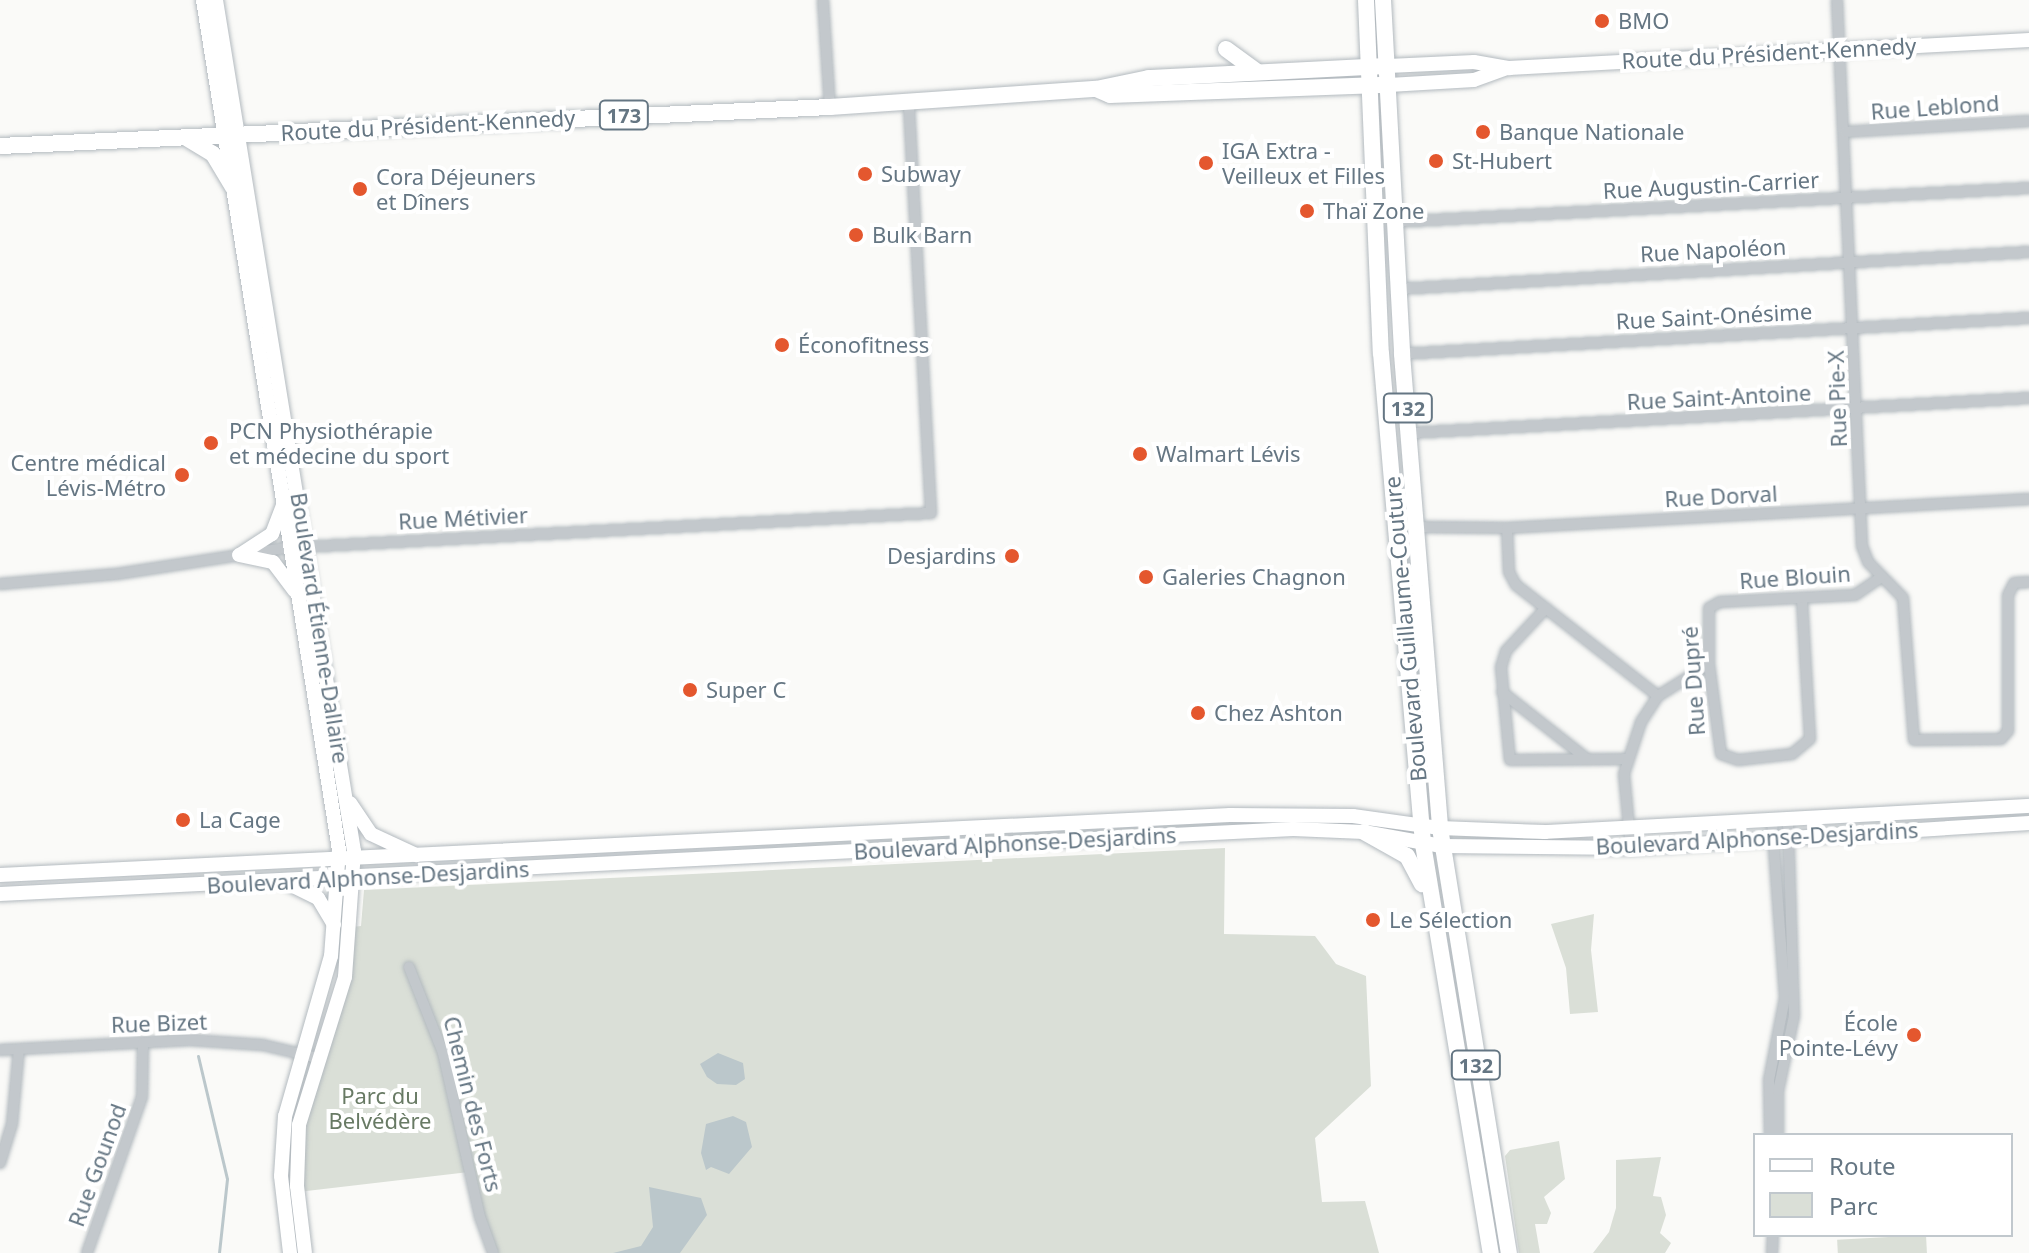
<!DOCTYPE html>
<html>
<head>
<meta charset="utf-8">
<style>
  body { margin:0 }
  #map { position:relative; width:2029px; height:1253px; overflow:hidden; background:#fafaf8; font-family:"Noto Sans",sans-serif }
  div>[style] { position:absolute }
  .green>* { inset:0; background:#dadfd7; transform-origin:0 0 }
  .water>* { inset:0; background:#bbc7cb }
  .stream>* { height:3px; margin:-1.5px; padding:0 1.5px; transform-origin:1.5px; border-radius:1.5px; background:#bbc7cb }
  .roads { filter:drop-shadow(0 0 2px #b3babf) drop-shadow(0 0 2px #b3babf) }
  .street>* { height:10px; margin:-5px; padding:0 5px; transform-origin:5px; border-radius:5px; background:#c3c8cc }
  .secondary>* { height:14px; margin:-7px; padding:0 7px; transform-origin:7px; border-radius:7px; background:#fff }
  .primary>* { height:16px; margin:-8px; padding:0 8px; transform-origin:8px; border-radius:8px; background:#fff }
  .dots>* { width:22px; height:22px; translate:-50% -50%; box-sizing:border-box; border:4px solid #fff; border-radius:50% }
  span { translate:-50% -50%; white-space:nowrap; text-align:center; line-height:1.15; -webkit-text-stroke:8px #fff; paint-order:stroke }
  .shield-label span { padding:2px 6px; background:#fff; border:2px solid; border-radius:6px; -webkit-text-stroke-width:0 }
  .shield-label { font-size:20px; color:#657683; font-weight:700 }
  .poi-label { font-size:22px; color:#657683 }
  .left { translate:0 -50%; text-align:left }
  .right { translate:-100% -50%; text-align:right }
  .street-label { font-size:22px; color:#657683 }
  .park-label { font-size:22px; color:#687a64 }
  .legend { position:absolute; left:1753px; top:1133px; width:260px; height:104px; box-sizing:border-box; background:#fff; border:2px solid #c1c8cd; margin:0; padding:10px 14px; list-style:none; font-size:24px; color:#657683 }
  .legend li { display:flex; align-items:center; gap:16px; height:40px }
  .legend b { width:40px; border:2px solid #c1c8cd }
</style>
</head>
<body>
<div id="map">
  <div class="green">
    <div style="clip-path:polygon(1225px 848px,1224px 934px,1315px 936px,1336px 964px,1366px 976px,1371px 1086px,1315px 1138px,1322px 1202px,1365px 1201px,1379px 1253px,496px 1253px,469px 1172px,298px 1192px,299px 1125px,351px 927px,361px 926px,364px 890px)"></div>
    <div style="clip-path:polygon(1594px 914px,1591px 950px,1598px 1012px,1570px 1014px,1566px 968px,1551px 924px)"></div>
    <div style="clip-path:polygon(1559px 1141px,1565px 1179px,1544px 1197px,1551px 1213px,1547px 1224px,1535px 1224px,1540px 1253px,1519px 1253px,1505px 1156px,1510px 1150px)"></div>
    <div style="clip-path:polygon(1661px 1157px,1653px 1196px,1661px 1197px,1666px 1215px,1660px 1233px,1671px 1243px,1665px 1253px,1593px 1253px,1609px 1232px,1616px 1208px,1616px 1160px)"></div>
    <div style="left:1926px;top:1235px;width:18px;height:89px;rotate:87deg"></div>
  </div>
  <div class="water">
    <div style="clip-path:polygon(718px 1053px,743px 1063px,745px 1079px,736px 1085px,717px 1084px,707px 1077px,700px 1064px)"></div>
    <div style="clip-path:polygon(733px 1116px,746px 1122px,752px 1147px,729px 1174px,711px 1167px,706px 1170px,701px 1153px,706px 1124px)"></div>
    <div style="clip-path:polygon(649px 1187px,701px 1198px,707px 1215px,680px 1253px,613px 1253px,641px 1246px,653px 1227px)"></div>
  </div>
  <div class="stream">
    <div style="left:198px;top:1056px;width:126px;rotate:76.7deg"></div>
    <div style="left:227px;top:1179px;width:74px;rotate:96.2deg"></div>
  </div>
  <div class="roads">
    <div class="street">
      <div style="left:823px;top:0;width:107px;rotate:86.3deg"></div>
      <div style="left:1837px;top:0;width:547px;rotate:87.38deg"></div>
      <div style="left:1862px;top:546px;width:17px;rotate:69deg"></div>
      <div style="left:1868px;top:562px;width:50px;rotate:45.8deg"></div>
      <div style="left:1903px;top:598px;width:142px;rotate:85.6deg"></div>
      <div style="left:1914px;top:740px;width:87px;rotate:-0.7deg"></div>
      <div style="left:2001px;top:739px;width:11px;rotate:-49deg"></div>
      <div style="left:2008px;top:731px;width:136px;rotate:-90deg"></div>
      <div style="left:2008px;top:595px;width:13px;rotate:-63deg"></div>
      <div style="left:2014px;top:583px;width:15px;rotate:-4deg"></div>
      <div style="left:1845px;top:132px;width:184px;rotate:-3.4deg"></div>
      <div style="left:1395px;top:222px;width:635px;rotate:-3.07deg"></div>
      <div style="left:1399px;top:289px;width:631px;rotate:-3.36deg"></div>
      <div style="left:1402px;top:354px;width:628px;rotate:-3.29deg"></div>
      <div style="left:1411px;top:433px;width:619px;rotate:-3.24deg"></div>
      <div style="left:1415px;top:527px;width:92px;rotate:0.6deg"></div>
      <div style="left:1507px;top:528px;width:523px;rotate:-3.18deg"></div>
      <div style="left:1507px;top:528px;width:44px;rotate:87.4deg"></div>
      <div style="left:1509px;top:572px;width:15px;rotate:62deg"></div>
      <div style="left:1516px;top:585px;width:180px;rotate:38deg"></div>
      <div style="left:0;top:584px;width:117px;rotate:-4.9deg"></div>
      <div style="left:117px;top:574px;width:170px;rotate:-8.8deg"></div>
      <div style="left:285px;top:548px;width:647px;rotate:-3.1deg"></div>
      <div style="left:931px;top:513px;width:411px;rotate:-93.1deg"></div>
      <div style="left:1802px;top:600px;width:139px;rotate:86.7deg"></div>
      <div style="left:1810px;top:739px;width:23px;rotate:140deg"></div>
      <div style="left:1792px;top:754px;width:54px;rotate:173.7deg"></div>
      <div style="left:1738px;top:760px;width:18px;rotate:-161deg"></div>
      <div style="left:1721px;top:754px;width:91px;rotate:-97.6deg"></div>
      <div style="left:1709px;top:664px;width:56px;rotate:-90deg"></div>
      <div style="left:1709px;top:608px;width:13px;rotate:-29deg"></div>
      <div style="left:1720px;top:602px;width:135px;rotate:-3deg"></div>
      <div style="left:1855px;top:595px;width:30px;rotate:-34deg"></div>
      <div style="left:1546px;top:608px;width:59px;rotate:132.9deg"></div>
      <div style="left:1506px;top:651px;width:17px;rotate:107deg"></div>
      <div style="left:1501px;top:667px;width:93px;rotate:84.5deg"></div>
      <div style="left:1510px;top:760px;width:117px;rotate:-0.5deg"></div>
      <div style="left:1502px;top:692px;width:107px;rotate:38.2deg"></div>
      <div style="left:1631px;top:848px;width:74px;rotate:-95.4deg"></div>
      <div style="left:1624px;top:774px;width:55px;rotate:-71.9deg"></div>
      <div style="left:1641px;top:722px;width:31px;rotate:-57deg"></div>
      <div style="left:1658px;top:696px;width:60px;rotate:-32.1deg"></div>
      <div style="left:409px;top:967px;width:92px;rotate:68.4deg"></div>
      <div style="left:443px;top:1053px;width:168px;rotate:77.3deg"></div>
      <div style="left:480px;top:1217px;width:38px;rotate:70deg"></div>
      <div style="left:0;top:1050px;width:190px;rotate:-3deg"></div>
      <div style="left:190px;top:1040px;width:73px;rotate:3.9deg"></div>
      <div style="left:263px;top:1045px;width:57px;rotate:13.3deg"></div>
      <div style="left:1770px;top:1135px;width:55px;rotate:-91deg"></div>
      <div style="left:1769px;top:1080px;width:84px;rotate:-79deg"></div>
      <div style="left:1785px;top:998px;width:176px;rotate:-94.2deg"></div>
      <div style="left:1778px;top:1135px;width:44px;rotate:-90deg"></div>
      <div style="left:1778px;top:1091px;width:77px;rotate:-78deg"></div>
      <div style="left:1794px;top:1016px;width:195px;rotate:-91.8deg"></div>
      <div style="left:0;top:1163px;width:41px;rotate:-72.9deg"></div>
      <div style="left:12px;top:1124px;width:75px;rotate:-84.7deg"></div>
      <div style="left:87px;top:1253px;width:165px;rotate:-70.6deg"></div>
      <div style="left:142px;top:1097px;width:54px;rotate:-88.9deg"></div>
      <div style="left:1772px;top:1253px;width:18px;rotate:-87deg"></div>
    </div>
    <div class="secondary">
      <div style="left:203px;top:0;width:861px;rotate:80.91deg"></div>
      <div style="left:339px;top:850px;width:106px;rotate:94.3deg"></div>
      <div style="left:331px;top:956px;width:166px;rotate:106deg"></div>
      <div style="left:285px;top:1116px;width:60px;rotate:93.8deg"></div>
      <div style="left:281px;top:1176px;width:78px;rotate:83.3deg"></div>
      <div style="left:216px;top:0;width:862px;rotate:80.79deg"></div>
      <div style="left:354px;top:851px;width:126px;rotate:94.1deg"></div>
      <div style="left:345px;top:977px;width:155px;rotate:107.3deg"></div>
      <div style="left:299px;top:1125px;width:61px;rotate:91.9deg"></div>
      <div style="left:297px;top:1186px;width:67px;rotate:83.2deg"></div>
      <div style="left:1388px;top:66px;width:86px;rotate:-2.7deg"></div>
      <div style="left:1474px;top:62px;width:36px;rotate:10deg"></div>
      <div style="left:1509px;top:68px;width:521px;rotate:-3.08deg"></div>
      <div style="left:1389px;top:85px;width:85px;rotate:-3.4deg"></div>
      <div style="left:1474px;top:80px;width:33px;rotate:-20deg"></div>
      <div style="left:241px;top:554px;width:37px;rotate:-33deg"></div>
      <div style="left:272px;top:534px;width:30px;rotate:-69deg"></div>
      <div style="left:239px;top:555px;width:35px;rotate:12deg"></div>
      <div style="left:273px;top:562px;width:36px;rotate:53deg"></div>
      <div style="left:350px;top:803px;width:37px;rotate:56deg"></div>
      <div style="left:371px;top:834px;width:50px;rotate:25deg"></div>
      <div style="left:0;top:875px;width:1231px;rotate:-2.79deg"></div>
      <div style="left:1230px;top:815px;width:123px;rotate:0.5deg"></div>
      <div style="left:1353px;top:816px;width:88px;rotate:7.9deg"></div>
      <div style="left:1440px;top:828px;width:105px;rotate:2.2deg"></div>
      <div style="left:1545px;top:832px;width:485px;rotate:-3.1deg"></div>
      <div style="left:283px;top:881px;width:39px;rotate:26deg"></div>
      <div style="left:318px;top:898px;width:31px;rotate:59deg"></div>
      <div style="left:0;top:894px;width:1295px;rotate:-2.88deg"></div>
      <div style="left:1293px;top:829px;width:71px;rotate:2.4deg"></div>
      <div style="left:1364px;top:832px;width:79px;rotate:10.2deg"></div>
      <div style="left:1442px;top:846px;width:189px;rotate:0.6deg"></div>
      <div style="left:1631px;top:848px;width:399px;rotate:-3.6deg"></div>
    </div>
    <div class="primary">
      <div style="left:1366px;top:0;width:353px;rotate:87.6deg"></div>
      <div style="left:1381px;top:353px;width:493px;rotate:85.1deg"></div>
      <div style="left:1423px;top:844px;width:415px;rotate:80.6deg"></div>
      <div style="left:1383px;top:0;width:355px;rotate:86.9deg"></div>
      <div style="left:1402px;top:354px;width:476px;rotate:85.4deg"></div>
      <div style="left:1440px;top:828px;width:431px;rotate:80.8deg"></div>
      <div style="left:1226px;top:49px;width:39px;rotate:36deg"></div>
      <div style="left:1096px;top:89px;width:15px;rotate:23deg"></div>
      <div style="left:1110px;top:95px;width:270px;rotate:-2.1deg"></div>
      <div style="left:188px;top:139px;width:29px;rotate:31deg"></div>
      <div style="left:213px;top:154px;width:39px;rotate:59deg"></div>
      <div style="left:0;top:146px;width:831px;rotate:-2.69deg"></div>
      <div style="left:830px;top:107px;width:267px;rotate:-3.9deg"></div>
      <div style="left:1096px;top:89px;width:54px;rotate:-11.7deg"></div>
      <div style="left:1149px;top:78px;width:239px;rotate:-2.9deg"></div>
      <div style="left:1364px;top:832px;width:49px;rotate:29.2deg"></div>
      <div style="left:1407px;top:856px;width:32px;rotate:62deg"></div>
    </div>
  </div>
  <div class="dots">
    <div style="left:1602px;top:21px;background:#e4572e"></div>
    <div style="left:1483px;top:132px;background:#e4572e"></div>
    <div style="left:1436px;top:161px;background:#e4572e"></div>
    <div style="left:1206px;top:163px;background:#e4572e"></div>
    <div style="left:865px;top:174px;background:#e4572e"></div>
    <div style="left:360px;top:189px;background:#e4572e"></div>
    <div style="left:1307px;top:211px;background:#e4572e"></div>
    <div style="left:856px;top:235px;background:#e4572e"></div>
    <div style="left:782px;top:345px;background:#e4572e"></div>
    <div style="left:211px;top:443px;background:#e4572e"></div>
    <div style="left:1140px;top:454px;background:#e4572e"></div>
    <div style="left:182px;top:475px;background:#e4572e"></div>
    <div style="left:1012px;top:556px;background:#e4572e"></div>
    <div style="left:1146px;top:577px;background:#e4572e"></div>
    <div style="left:690px;top:690px;background:#e4572e"></div>
    <div style="left:1198px;top:713px;background:#e4572e"></div>
    <div style="left:183px;top:820px;background:#e4572e"></div>
    <div style="left:1373px;top:920px;background:#e4572e"></div>
    <div style="left:1914px;top:1035px;background:#e4572e"></div>
  </div>
  <div class="shield-label">
    <span style="left:624px;top:115px">173</span>
    <span style="left:1408px;top:408px">132</span>
    <span style="left:1476px;top:1065px">132</span>
  </div>
  <div class="poi-label">
    <span class="left" style="left:1618px;top:21px">BMO</span>
    <span class="left" style="left:1499px;top:132px">Banque Nationale</span>
    <span class="left" style="left:1222px;top:163px">IGA Extra -<br>Veilleux et Filles</span>
    <span class="left" style="left:1452px;top:161px">St-Hubert</span>
    <span class="left" style="left:881px;top:174px">Subway</span>
    <span class="left" style="left:376px;top:189px">Cora Déjeuners<br>et Dîners</span>
    <span class="left" style="left:1323px;top:211px">Thaï Zone</span>
    <span class="left" style="left:872px;top:235px">Bulk Barn</span>
    <span class="left" style="left:798px;top:345px">Éconofitness</span>
    <span class="left" style="left:229px;top:443px">PCN Physiothérapie<br>et médecine du sport</span>
    <span class="left" style="left:1156px;top:454px">Walmart Lévis</span>
    <span class="right" style="left:166px;top:475px">Centre médical<br>Lévis-Métro</span>
    <span class="right" style="left:996px;top:556px">Desjardins</span>
    <span class="left" style="left:1162px;top:577px">Galeries Chagnon</span>
    <span class="left" style="left:706px;top:690px">Super C</span>
    <span class="left" style="left:1214px;top:713px">Chez Ashton</span>
    <span class="left" style="left:199px;top:820px">La Cage</span>
    <span class="left" style="left:1389px;top:920px">Le Sélection</span>
    <span class="right" style="left:1898px;top:1035px">École<br>Pointe-Lévy</span>
  </div>
  <div class="street-label">
    <span style="left:1769px;top:53px;rotate:-3deg">Route du Président-Kennedy</span>
    <span style="left:1935px;top:107px;rotate:-4deg">Rue Leblond</span>
    <span style="left:428px;top:125px;rotate:-3deg">Route du Président-Kennedy</span>
    <span style="left:1711px;top:185px;rotate:-3deg">Rue Augustin-Carrier</span>
    <span style="left:1713px;top:250px;rotate:-3deg">Rue Napoléon</span>
    <span style="left:1714px;top:316px;rotate:-3deg">Rue Saint-Onésime</span>
    <span style="left:1719px;top:397px;rotate:-3deg">Rue Saint-Antoine</span>
    <span style="left:1837px;top:399px;rotate:-92deg">Rue Pie-X</span>
    <span style="left:1721px;top:496px;rotate:-3deg">Rue Dorval</span>
    <span style="left:463px;top:518px;rotate:-3deg">Rue Métivier</span>
    <span style="left:1795px;top:577px;rotate:-4deg">Rue Blouin</span>
    <span style="left:320px;top:628px;rotate:81deg">Boulevard Étienne-Dallaire</span>
    <span style="left:1405px;top:629px;rotate:-95deg">Boulevard Guillaume-Couture</span>
    <span style="left:1693px;top:681px;rotate:-94deg">Rue Dupré</span>
    <span style="left:1757px;top:838px;rotate:-3deg">Boulevard Alphonse-Desjardins</span>
    <span style="left:1015px;top:843px;rotate:-3deg">Boulevard Alphonse-Desjardins</span>
    <span style="left:368px;top:877px;rotate:-3deg">Boulevard Alphonse-Desjardins</span>
    <span style="left:159px;top:1023px;rotate:-2deg">Rue Bizet</span>
    <span style="left:473px;top:1104px;rotate:76deg">Chemin des Forts</span>
    <span style="left:97px;top:1165px;rotate:-70deg">Rue Gounod</span>
  </div>
  <div class="park-label">
    <span style="left:380px;top:1108px">Parc du<br>Belvédère</span>
  </div>
  <ul class="legend">
  <li><b style="height:10px;background:#fff"></b>Route</li>
  <li><b style="height:22px;background:#dadfd7"></b>Parc</li>
  </ul>
</div>
</body>
</html>
